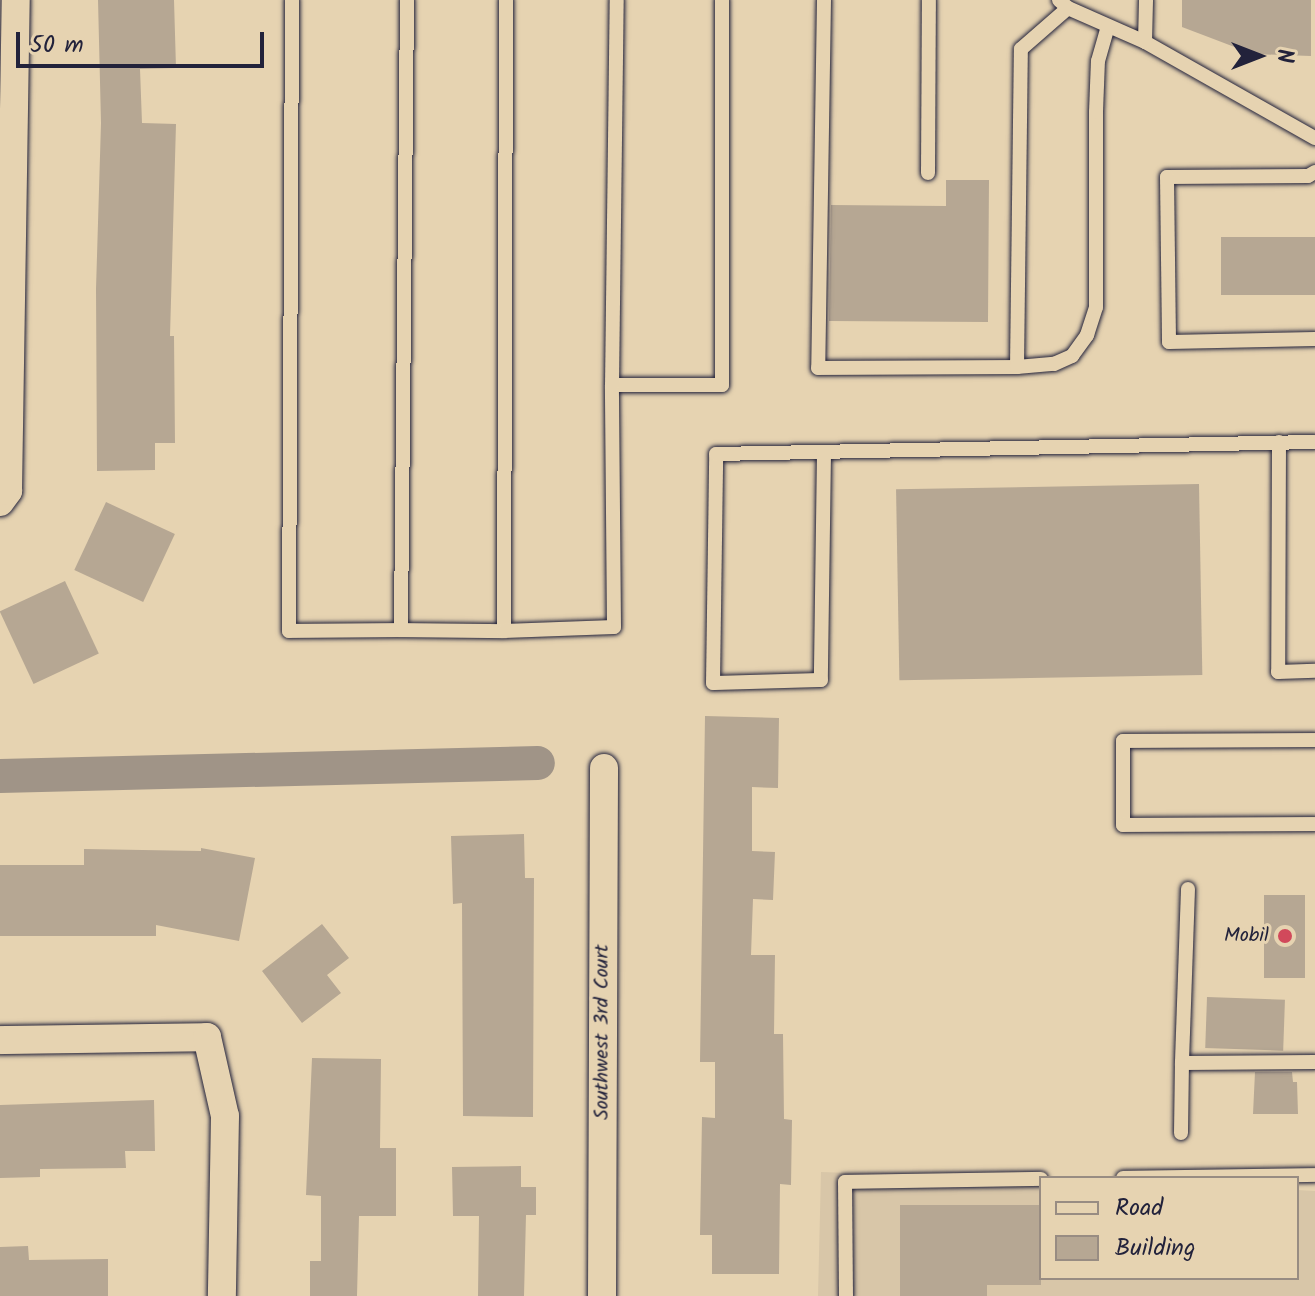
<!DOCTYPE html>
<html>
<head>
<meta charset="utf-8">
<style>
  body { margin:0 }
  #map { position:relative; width:1315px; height:1296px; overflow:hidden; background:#e6d3b1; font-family:Kalam,sans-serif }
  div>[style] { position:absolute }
  .built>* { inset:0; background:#d8c6a8 }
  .canal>* { height:34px; margin:-17px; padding:0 17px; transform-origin:17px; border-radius:17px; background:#a09487 }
  .building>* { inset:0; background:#b6a793; transform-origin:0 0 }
  .roads { filter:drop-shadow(0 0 2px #22223b) drop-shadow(0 0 2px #22223b) }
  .service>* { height:14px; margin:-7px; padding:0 7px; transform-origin:7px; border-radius:7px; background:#e6d3b1 }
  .minor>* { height:28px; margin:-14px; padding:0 14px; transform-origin:14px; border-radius:14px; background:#e6d3b1 }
  .dots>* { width:22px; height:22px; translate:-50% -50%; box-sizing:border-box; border:4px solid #e6d3b1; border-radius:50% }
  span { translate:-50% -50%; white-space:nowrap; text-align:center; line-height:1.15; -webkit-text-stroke:6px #e6d3b1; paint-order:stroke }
  .poi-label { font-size:20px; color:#22223b }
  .right { translate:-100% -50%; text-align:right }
  .street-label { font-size:20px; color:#22223b }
  .legend { position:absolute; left:1039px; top:1176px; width:260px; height:104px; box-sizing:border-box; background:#e6d3b1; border:2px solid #988c82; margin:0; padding:10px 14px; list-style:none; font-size:24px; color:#22223b }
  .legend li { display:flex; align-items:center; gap:16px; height:40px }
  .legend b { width:40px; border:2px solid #988c82 }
  .north { position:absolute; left:1219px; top:16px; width:80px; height:80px; -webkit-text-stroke:6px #e6d3b1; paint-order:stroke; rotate:90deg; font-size:22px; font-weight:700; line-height:32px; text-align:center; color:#22223b }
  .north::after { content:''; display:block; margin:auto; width:28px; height:36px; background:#22223b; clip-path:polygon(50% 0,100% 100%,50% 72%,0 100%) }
  .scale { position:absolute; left:16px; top:32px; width:248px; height:36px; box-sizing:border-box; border:4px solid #22223b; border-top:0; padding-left:10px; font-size:24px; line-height:28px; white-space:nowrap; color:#22223b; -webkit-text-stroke:6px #e6d3b1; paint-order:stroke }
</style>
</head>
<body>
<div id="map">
  <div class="built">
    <div style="clip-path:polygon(821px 1172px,1041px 1180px,1041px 1278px,1297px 1278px,1297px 1190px,1315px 1191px,1315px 1296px,818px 1296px)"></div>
  </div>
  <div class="canal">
    <div style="left:0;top:776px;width:538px;rotate:-1.38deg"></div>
  </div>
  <div class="building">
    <div style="clip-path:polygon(98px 0,174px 0,176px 68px,140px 69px,142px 123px,176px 124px,170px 336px,174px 336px,175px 443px,155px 443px,155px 470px,97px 471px,96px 289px,101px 123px)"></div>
    <div style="clip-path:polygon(1182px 0,1311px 0,1311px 56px,1253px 54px,1182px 27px)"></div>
    <div style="clip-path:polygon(946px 180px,989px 180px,988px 322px,829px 321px,831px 205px,946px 206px)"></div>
    <div style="left:1315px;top:237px;width:58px;height:94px;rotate:90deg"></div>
    <div style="left:1199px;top:484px;width:191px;height:303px;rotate:89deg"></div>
    <div style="left:106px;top:502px;width:76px;height:75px;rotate:25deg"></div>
    <div style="left:65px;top:581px;width:80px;height:72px;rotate:65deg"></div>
    <div style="clip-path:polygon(705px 716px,779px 718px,778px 788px,752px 787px,752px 851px,775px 852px,773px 900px,753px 899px,751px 955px,775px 955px,774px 1034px,783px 1034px,784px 1119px,792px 1120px,791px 1185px,780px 1184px,779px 1274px,712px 1274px,712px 1235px,700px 1235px,702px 1117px,715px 1118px,715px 1062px,700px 1062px)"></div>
    <div style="clip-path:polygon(524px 834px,525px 878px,534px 878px,533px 1117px,463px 1116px,462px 903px,453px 904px,451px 836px)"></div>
    <div style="clip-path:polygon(201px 848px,255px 858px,239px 941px,156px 925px,156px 936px,0 936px,0 865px,84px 865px,84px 849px,201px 851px)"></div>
    <div style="left:1264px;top:895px;width:41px;height:83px"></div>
    <div style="clip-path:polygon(322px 924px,349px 958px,327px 975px,341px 993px,302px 1023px,262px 971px)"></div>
    <div style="left:1207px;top:997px;width:78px;height:51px;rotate:2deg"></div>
    <div style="clip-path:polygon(312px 1058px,381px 1059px,380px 1148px,396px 1148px,396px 1216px,359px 1216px,357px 1296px,310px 1296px,310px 1261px,321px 1261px,321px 1196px,306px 1195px)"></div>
    <div style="clip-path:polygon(1255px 1072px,1292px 1072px,1293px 1082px,1297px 1082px,1298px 1114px,1253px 1114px)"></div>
    <div style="clip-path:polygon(154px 1100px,155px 1151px,125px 1151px,126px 1168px,40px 1169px,40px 1177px,0 1178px,0 1105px)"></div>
    <div style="clip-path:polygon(521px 1166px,521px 1187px,536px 1187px,536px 1215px,526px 1215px,524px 1296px,478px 1296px,479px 1216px,453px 1216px,452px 1167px)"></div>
    <div style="clip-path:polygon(900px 1205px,1041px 1205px,1041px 1285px,987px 1285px,987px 1296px,900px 1296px)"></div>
    <div style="clip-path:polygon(28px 1246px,29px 1260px,108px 1259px,108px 1296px,0 1296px,0 1247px)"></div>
  </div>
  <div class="roads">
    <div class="service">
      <div style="left:292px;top:0;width:631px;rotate:90.27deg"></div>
      <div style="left:289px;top:631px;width:112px;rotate:-0.5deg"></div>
      <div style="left:407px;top:0;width:630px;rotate:90.55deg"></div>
      <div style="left:401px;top:630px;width:103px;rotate:0.6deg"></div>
      <div style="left:506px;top:0;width:631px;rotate:90.18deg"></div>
      <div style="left:504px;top:631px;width:110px;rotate:-2.1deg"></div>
      <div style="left:614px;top:627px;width:242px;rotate:-90.5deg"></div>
      <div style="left:612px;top:385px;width:110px"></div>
      <div style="left:722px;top:385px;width:385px;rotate:-90deg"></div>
      <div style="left:824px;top:0;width:368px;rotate:90.9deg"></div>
      <div style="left:818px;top:368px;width:199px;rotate:-0.3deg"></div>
      <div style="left:1017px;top:367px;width:318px;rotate:-89.3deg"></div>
      <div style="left:1021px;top:49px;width:62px;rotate:-41.1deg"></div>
      <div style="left:1059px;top:0;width:12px;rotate:42deg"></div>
      <div style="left:1068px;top:8px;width:84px;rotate:23.8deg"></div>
      <div style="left:1145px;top:42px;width:195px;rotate:29.5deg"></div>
      <div style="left:1145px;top:42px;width:42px;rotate:-88.6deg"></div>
      <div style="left:1315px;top:172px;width:8px;rotate:150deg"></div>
      <div style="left:1308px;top:176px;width:141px;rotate:179.6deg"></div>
      <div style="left:1167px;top:177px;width:165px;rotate:89.3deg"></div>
      <div style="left:1169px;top:342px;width:146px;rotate:-1.2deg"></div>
      <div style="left:928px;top:173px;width:173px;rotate:-89.7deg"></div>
      <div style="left:1017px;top:367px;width:37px;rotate:-5deg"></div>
      <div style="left:1054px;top:364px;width:20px;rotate:-24deg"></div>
      <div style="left:1072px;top:356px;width:26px;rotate:-54deg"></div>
      <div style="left:1087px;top:335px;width:29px;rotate:-72deg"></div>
      <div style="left:1096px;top:307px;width:195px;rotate:-90deg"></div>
      <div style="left:1096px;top:112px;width:51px;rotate:-87.8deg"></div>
      <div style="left:1098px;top:61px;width:36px;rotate:-74deg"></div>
      <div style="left:612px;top:385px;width:385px;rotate:-89.3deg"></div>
      <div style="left:1279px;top:442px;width:230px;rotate:90.2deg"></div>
      <div style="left:1278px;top:672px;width:37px;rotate:-2deg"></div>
      <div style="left:824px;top:453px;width:227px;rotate:90.8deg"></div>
      <div style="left:821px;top:680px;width:108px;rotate:178.4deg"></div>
      <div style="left:713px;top:683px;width:229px;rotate:-89.2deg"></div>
      <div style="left:716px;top:454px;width:599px;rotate:-1.15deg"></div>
      <div style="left:1315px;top:740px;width:192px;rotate:179.7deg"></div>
      <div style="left:1123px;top:741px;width:84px;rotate:90deg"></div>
      <div style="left:1123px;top:825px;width:192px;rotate:-0.3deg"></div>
      <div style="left:1188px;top:889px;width:174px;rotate:92deg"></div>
      <div style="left:1182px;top:1063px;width:133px;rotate:-0.4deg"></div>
      <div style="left:1181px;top:1133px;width:70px;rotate:-89.2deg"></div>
      <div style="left:1123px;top:1178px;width:192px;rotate:-0.9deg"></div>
      <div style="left:846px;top:1296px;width:114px;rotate:-90.5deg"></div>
      <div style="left:845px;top:1182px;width:196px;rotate:-0.9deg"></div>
    </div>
    <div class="minor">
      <div style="left:0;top:502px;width:14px;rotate:-54deg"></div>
      <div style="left:8px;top:491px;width:491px;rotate:-89.1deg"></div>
      <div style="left:0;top:1040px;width:207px;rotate:-0.8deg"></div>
      <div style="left:207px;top:1037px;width:81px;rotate:77.2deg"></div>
      <div style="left:225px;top:1116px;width:180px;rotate:91deg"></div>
      <div style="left:602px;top:1296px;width:528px;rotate:-89.78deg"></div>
    </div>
  </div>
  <div class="dots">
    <div style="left:1285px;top:936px;background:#d1495b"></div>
  </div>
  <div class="poi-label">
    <span class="right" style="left:1269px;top:936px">Mobil</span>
  </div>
  <div class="street-label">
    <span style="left:603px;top:1032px;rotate:-90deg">Southwest 3rd Court</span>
  </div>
  <ul class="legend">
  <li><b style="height:10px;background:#e6d3b1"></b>Road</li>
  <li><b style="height:22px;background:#b6a793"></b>Building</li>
  </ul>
  <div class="north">N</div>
  <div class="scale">50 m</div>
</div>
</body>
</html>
